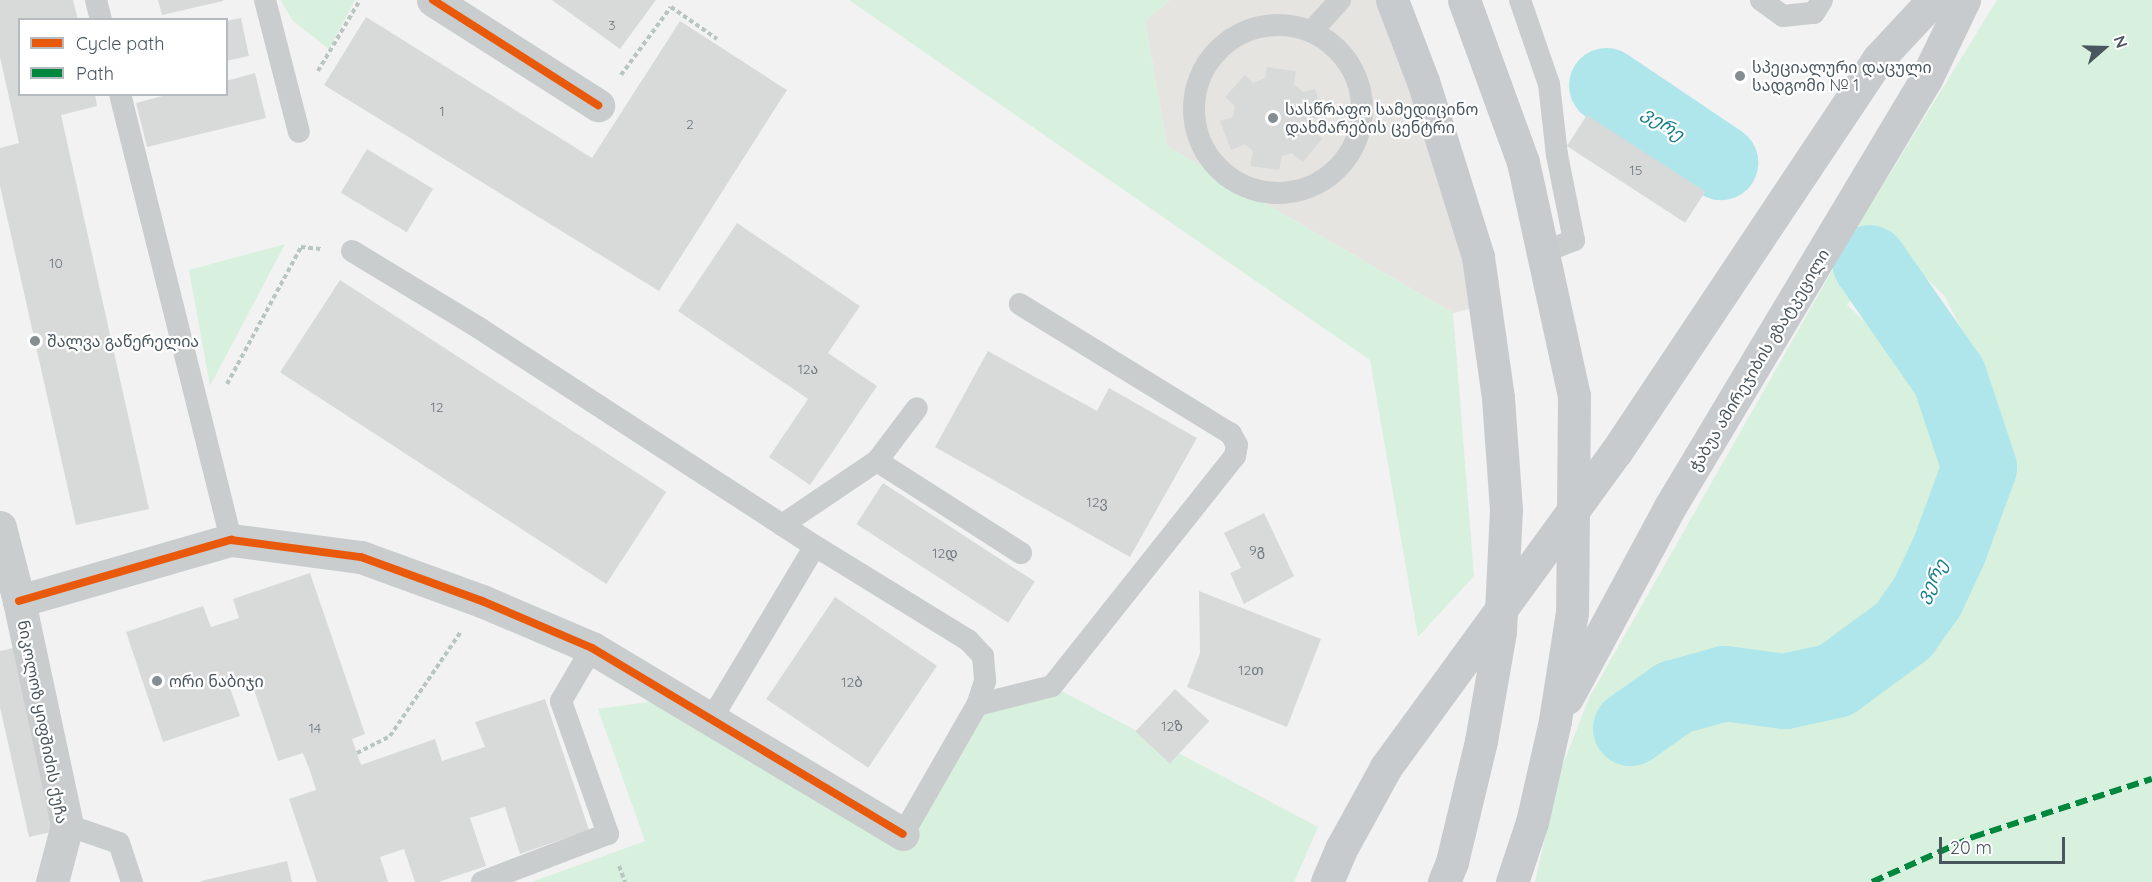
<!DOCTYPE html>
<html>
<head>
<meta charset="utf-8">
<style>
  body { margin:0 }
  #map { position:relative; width:2152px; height:882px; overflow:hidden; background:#f2f2f2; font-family:Quicksand,"Noto Sans Georgian",sans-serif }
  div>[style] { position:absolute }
  .commercial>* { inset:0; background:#e6e4e0 }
  .green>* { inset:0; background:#d8f0de }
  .river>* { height:75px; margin:-37.5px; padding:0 37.5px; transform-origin:37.5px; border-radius:37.5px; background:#aee6ec }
  .building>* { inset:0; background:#d8dada; transform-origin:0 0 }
  .path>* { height:4px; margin-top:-2px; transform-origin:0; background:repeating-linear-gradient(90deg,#b9c5c0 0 4.5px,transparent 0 7.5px) }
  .lane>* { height:22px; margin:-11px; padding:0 11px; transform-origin:11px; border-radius:11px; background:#c9cdce }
  .lane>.ring { margin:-11px; padding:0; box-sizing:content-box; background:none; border:22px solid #c9cdce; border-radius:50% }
  .street>* { height:33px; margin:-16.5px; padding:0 16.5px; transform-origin:16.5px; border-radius:16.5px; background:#c9cdce }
  .primary>* { height:33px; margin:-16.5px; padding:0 16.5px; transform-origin:16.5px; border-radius:16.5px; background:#c8cbcd }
  .primary-bridge>* { height:33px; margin:-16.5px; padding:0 16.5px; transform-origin:16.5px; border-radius:16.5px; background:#c8cbcd }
  .quiet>* { height:6px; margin-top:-3px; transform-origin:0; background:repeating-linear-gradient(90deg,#00873e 0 12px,transparent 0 18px) }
  .cycleway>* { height:8px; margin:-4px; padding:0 4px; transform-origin:4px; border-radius:4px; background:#e8590c }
  .dots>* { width:16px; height:16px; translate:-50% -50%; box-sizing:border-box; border:3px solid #fff; border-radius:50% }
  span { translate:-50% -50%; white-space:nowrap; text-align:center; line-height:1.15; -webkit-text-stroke:4.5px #fff; paint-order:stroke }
  .number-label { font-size:14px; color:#6e787e }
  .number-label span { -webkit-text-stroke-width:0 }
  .poi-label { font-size:16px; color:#49565e }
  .left { translate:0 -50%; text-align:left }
  .street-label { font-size:16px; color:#49565e }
  .water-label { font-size:18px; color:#137f89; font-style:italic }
  .legend { position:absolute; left:18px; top:18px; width:210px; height:78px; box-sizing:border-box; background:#fff; border:2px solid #b6bbbf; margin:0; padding:8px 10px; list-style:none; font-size:18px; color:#49565e }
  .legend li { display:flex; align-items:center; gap:12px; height:30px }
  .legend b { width:30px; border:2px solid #b6bbbf }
  .north { position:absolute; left:2074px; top:18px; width:60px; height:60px; -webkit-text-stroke:4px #fff; paint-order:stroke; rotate:70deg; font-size:16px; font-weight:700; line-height:24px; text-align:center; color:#49565e }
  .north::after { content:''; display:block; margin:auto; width:21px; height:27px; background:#49565e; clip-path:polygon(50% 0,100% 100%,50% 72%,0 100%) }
  .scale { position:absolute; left:1939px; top:837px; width:126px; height:27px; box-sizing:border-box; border:3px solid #49565e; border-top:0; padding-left:8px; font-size:18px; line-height:21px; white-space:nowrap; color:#49565e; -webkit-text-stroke:4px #fff; paint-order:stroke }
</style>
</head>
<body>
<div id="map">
  <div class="commercial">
    <div style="clip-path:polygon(1170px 0,1392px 0,1485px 305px,1453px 313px,1167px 146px,1145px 21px)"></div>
  </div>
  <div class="green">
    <div style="clip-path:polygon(281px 0,355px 0,329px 49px,292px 20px)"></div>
    <div style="clip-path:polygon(849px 0,1170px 0,1145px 21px,1167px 146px,1453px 313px,1474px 576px,1418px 637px,1370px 360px)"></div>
    <div style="clip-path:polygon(evenodd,1997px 0,2152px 0,2152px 882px,1535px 882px,1560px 772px,1589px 698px,1857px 227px,1997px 0,1887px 247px,1906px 259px,1944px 295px,1988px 380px,1997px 468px,1974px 582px,1836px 716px,1747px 708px,1644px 749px,1606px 707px,1642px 689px,1701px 667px,1785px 681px,1821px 672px,1867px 645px,1901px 603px,1933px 523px,1943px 461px,1928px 392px,1886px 342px,1847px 305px,1887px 247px)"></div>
    <div style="clip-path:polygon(285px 244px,210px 386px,189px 270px)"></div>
    <div style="clip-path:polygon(1052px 686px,1318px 827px,1294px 882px,532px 882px,645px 841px,598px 709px,678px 698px,903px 833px,977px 705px)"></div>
  </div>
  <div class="river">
    <div style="left:1606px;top:85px;width:138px;rotate:34deg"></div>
    <div style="left:1630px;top:728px;width:54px;rotate:-35.2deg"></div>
    <div style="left:1674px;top:697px;width:52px;rotate:-15.6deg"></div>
    <div style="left:1724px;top:683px;width:61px;rotate:7.6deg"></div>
    <div style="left:1784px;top:691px;width:52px;rotate:-12.2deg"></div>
    <div style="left:1835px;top:680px;width:84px;rotate:-36.3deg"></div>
    <div style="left:1903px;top:630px;width:42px;rotate:-54.8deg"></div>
    <div style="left:1927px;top:596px;width:52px;rotate:-64.9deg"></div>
    <div style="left:1949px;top:549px;width:87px;rotate:-69.9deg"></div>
    <div style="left:1979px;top:467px;width:95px;rotate:-108.4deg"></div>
    <div style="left:1949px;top:377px;width:140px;rotate:-124.8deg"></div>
  </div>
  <div class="building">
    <div style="clip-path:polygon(0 0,73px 0,78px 20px,20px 20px,20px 94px,95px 94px,97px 106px,61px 115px,149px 509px,76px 525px,0 186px,0 148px,19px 143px,0 57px)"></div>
    <div style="clip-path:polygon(158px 0,223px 0,223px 1px,162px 15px)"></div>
    <div style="clip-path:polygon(552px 0,656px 0,620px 49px)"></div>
    <div style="clip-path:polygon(366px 17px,592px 158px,680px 21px,787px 90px,659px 291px,324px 85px)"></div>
    <div style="clip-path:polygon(241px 18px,249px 56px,226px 61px,226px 21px)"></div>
    <div style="clip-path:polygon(1267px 67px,1296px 71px,1294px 84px,1303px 92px,1315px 89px,1323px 114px,1313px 119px,1312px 129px,1322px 139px,1303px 162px,1291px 153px,1282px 156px,1279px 170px,1250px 166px,1253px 151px,1245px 144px,1231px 150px,1220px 121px,1233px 117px,1235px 106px,1225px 97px,1245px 75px,1253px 83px,1265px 78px)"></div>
    <div style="clip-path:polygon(255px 73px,266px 118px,147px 147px,136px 103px,170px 94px,226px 94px,226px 81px)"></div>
    <div style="left:1587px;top:115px;width:141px;height:37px;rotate:33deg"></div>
    <div style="left:367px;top:149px;width:77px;height:51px;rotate:31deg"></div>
    <div style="clip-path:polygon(737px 223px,860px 306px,828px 353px,877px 386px,810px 485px,769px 457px,808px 399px,678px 311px)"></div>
    <div style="left:340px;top:280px;width:389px;height:110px;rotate:33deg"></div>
    <div style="clip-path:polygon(988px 351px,1097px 411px,1109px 388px,1197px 438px,1130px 557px,935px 447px)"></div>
    <div style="left:883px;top:483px;width:181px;height:49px;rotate:33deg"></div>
    <div style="clip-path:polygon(1264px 513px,1294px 576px,1244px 604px,1230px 573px,1241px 568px,1224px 533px)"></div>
    <div style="clip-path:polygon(310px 573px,365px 734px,352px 739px,361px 765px,435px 739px,442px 761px,485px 747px,475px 722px,545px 699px,589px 830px,520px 854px,505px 807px,470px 818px,486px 866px,438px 882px,415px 882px,404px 849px,380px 857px,388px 882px,317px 882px,289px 799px,316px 790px,310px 771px,303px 753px,278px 761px,250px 678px,229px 685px,240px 716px,163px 742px,126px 632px,203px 606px,211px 627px,239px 618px,233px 599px)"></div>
    <div style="clip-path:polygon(1199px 591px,1321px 639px,1287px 727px,1187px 687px,1200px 653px)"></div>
    <div style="left:835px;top:597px;width:123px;height:123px;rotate:34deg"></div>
    <div style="clip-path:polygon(18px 647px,60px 830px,29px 837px,0 707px,0 651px)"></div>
    <div style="left:1175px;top:689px;width:47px;height:58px;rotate:43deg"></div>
    <div style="clip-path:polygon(287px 861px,292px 882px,201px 882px,201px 881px)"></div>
  </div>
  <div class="path">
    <div style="left:318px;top:71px;width:82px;rotate:-59.4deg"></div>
    <div style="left:621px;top:75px;width:84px;rotate:-53.7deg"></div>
    <div style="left:671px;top:7px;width:56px;rotate:34.8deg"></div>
    <div style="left:227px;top:384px;width:156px;rotate:-61.6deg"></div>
    <div style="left:301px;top:247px;width:20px;rotate:6deg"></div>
    <div style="left:357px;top:753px;width:37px;rotate:-27deg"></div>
    <div style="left:390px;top:736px;width:125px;rotate:-55.8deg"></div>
    <div style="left:619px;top:866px;width:17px;rotate:69deg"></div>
  </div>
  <div class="lane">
    <div style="left:96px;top:0;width:21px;rotate:76deg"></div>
    <div style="left:265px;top:0;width:136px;rotate:75.6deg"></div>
    <div style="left:1520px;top:0;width:89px;rotate:71deg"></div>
    <div style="left:1549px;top:84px;width:71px;rotate:83.6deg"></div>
    <div style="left:1557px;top:155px;width:87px;rotate:78.7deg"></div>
    <div style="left:1574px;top:240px;width:35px;rotate:158deg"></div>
    <div style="left:1761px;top:0;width:27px;rotate:36deg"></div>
    <div style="left:1783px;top:16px;width:31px;rotate:-6deg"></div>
    <div style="left:1814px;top:13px;width:15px;rotate:-58deg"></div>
    <div class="ring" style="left:1194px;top:25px;width:146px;height:146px"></div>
    <div style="left:1312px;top:31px;width:42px;rotate:-47.9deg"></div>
    <div style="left:120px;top:94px;width:460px;rotate:76deg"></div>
    <div style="left:352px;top:251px;width:149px;rotate:31.2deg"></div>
    <div style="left:479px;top:328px;width:401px;rotate:33deg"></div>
    <div style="left:815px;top:546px;width:180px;rotate:31.6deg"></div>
    <div style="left:968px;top:640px;width:22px;rotate:47deg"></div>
    <div style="left:983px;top:656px;width:25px;rotate:85deg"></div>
    <div style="left:985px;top:681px;width:25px;rotate:108deg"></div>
    <div style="left:977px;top:705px;width:149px;rotate:119.8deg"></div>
    <div style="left:877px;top:461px;width:66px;rotate:-53deg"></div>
    <div style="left:782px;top:525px;width:115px;rotate:-34deg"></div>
    <div style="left:877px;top:461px;width:171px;rotate:32.6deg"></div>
    <div style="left:977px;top:705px;width:77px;rotate:-14.2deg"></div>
    <div style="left:1052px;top:686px;width:294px;rotate:-51.5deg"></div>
    <div style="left:1235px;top:456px;width:11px;rotate:-80deg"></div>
    <div style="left:1237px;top:445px;width:13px;rotate:-119deg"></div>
    <div style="left:1231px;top:434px;width:248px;rotate:-148.4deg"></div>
    <div style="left:712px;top:718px;width:200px;rotate:-59.1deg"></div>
    <div style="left:67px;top:825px;width:55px;rotate:19.1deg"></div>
    <div style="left:119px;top:843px;width:41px;rotate:71.6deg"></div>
    <div style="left:482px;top:882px;width:135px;rotate:-20.9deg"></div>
    <div style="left:608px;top:834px;width:141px;rotate:-109.5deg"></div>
    <div style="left:561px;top:701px;width:61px;rotate:-59.7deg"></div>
  </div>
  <div class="street">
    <div style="left:433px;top:0;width:196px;rotate:32.5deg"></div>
    <div style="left:0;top:527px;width:76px;rotate:75.6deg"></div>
    <div style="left:19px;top:601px;width:229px;rotate:77.9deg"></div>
    <div style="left:67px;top:825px;width:59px;rotate:104.7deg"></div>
    <div style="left:19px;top:601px;width:221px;rotate:-16.1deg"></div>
    <div style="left:231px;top:540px;width:131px;rotate:7.5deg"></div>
    <div style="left:361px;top:557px;width:129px;rotate:20deg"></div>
    <div style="left:482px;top:601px;width:120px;rotate:23.1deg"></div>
    <div style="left:592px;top:648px;width:362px;rotate:30.9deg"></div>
  </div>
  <div class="primary">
    <div style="left:1392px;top:0;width:87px;rotate:69.1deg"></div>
    <div style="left:1423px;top:81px;width:184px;rotate:72.6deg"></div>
    <div style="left:1478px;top:257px;width:142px;rotate:81.9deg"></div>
    <div style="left:1498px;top:398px;width:111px;rotate:85.9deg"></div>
    <div style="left:1506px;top:509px;width:123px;rotate:92.8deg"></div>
    <div style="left:1500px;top:632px;width:111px;rotate:99.9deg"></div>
    <div style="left:1481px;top:741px;width:124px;rotate:103.5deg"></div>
    <div style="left:1452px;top:862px;width:22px;rotate:112deg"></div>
    <div style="left:1464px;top:0;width:172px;rotate:70deg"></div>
    <div style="left:1523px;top:162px;width:239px;rotate:77.7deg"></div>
    <div style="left:1574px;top:395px;width:217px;rotate:90.5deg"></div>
    <div style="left:1572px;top:612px;width:110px;rotate:98.9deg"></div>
    <div style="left:1555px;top:721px;width:104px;rotate:102.8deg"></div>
    <div style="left:1532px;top:822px;width:63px;rotate:108.4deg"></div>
    <div style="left:1878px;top:59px;width:81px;rotate:-47deg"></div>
    <div style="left:1567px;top:698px;width:219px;rotate:-61.7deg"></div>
    <div style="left:1671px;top:505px;width:496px;rotate:-59.1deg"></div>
    <div style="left:1926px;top:79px;width:88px;rotate:-64.3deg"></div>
    <div style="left:1327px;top:882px;width:36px;rotate:-67deg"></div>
  </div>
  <div class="primary-bridge">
    <div style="left:1341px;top:849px;width:94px;rotate:-61.2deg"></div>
    <div style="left:1386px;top:767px;width:390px;rotate:-53.9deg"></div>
    <div style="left:1616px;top:452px;width:472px;rotate:-56.3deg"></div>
  </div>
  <div class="quiet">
    <div style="left:1872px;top:882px;width:111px;rotate:-24deg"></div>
    <div style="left:1973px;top:837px;width:188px;rotate:-18deg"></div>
  </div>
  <div class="cycleway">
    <div style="left:433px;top:0;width:196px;rotate:32.5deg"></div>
    <div style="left:19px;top:601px;width:221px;rotate:-16.1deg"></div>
    <div style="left:231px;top:540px;width:131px;rotate:7.5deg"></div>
    <div style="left:361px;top:557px;width:129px;rotate:20deg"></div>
    <div style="left:482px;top:601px;width:120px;rotate:23.1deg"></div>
    <div style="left:592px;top:648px;width:362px;rotate:30.9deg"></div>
  </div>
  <div class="dots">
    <div style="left:1740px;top:76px;background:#848d92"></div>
    <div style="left:1273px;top:118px;background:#848d92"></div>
    <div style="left:35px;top:341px;background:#848d92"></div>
    <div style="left:157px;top:681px;background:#848d92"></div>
  </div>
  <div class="number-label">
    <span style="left:612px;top:25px">3</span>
    <span style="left:442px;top:111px">1</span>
    <span style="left:690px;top:124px">2</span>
    <span style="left:1636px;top:170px">15</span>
    <span style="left:56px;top:263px">10</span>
    <span style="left:808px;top:369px">12ა</span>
    <span style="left:437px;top:407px">12</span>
    <span style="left:1097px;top:502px">12ვ</span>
    <span style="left:1257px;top:550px">9გ</span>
    <span style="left:945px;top:553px">12დ</span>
    <span style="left:1251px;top:670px">12თ</span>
    <span style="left:852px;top:682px">12ბ</span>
    <span style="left:1172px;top:726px">12ზ</span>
    <span style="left:315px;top:728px">14</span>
  </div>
  <div class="poi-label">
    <span class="left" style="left:1752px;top:76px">სპეციალური დაცული<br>სადგომი № 1</span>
    <span class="left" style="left:1285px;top:118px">სასწრაფო სამედიცინო<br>დახმარების ცენტრი</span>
    <span class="left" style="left:47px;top:341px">შალვა გაწერელია</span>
    <span class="left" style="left:169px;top:681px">ორი ნაბიჯი</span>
  </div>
  <div class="street-label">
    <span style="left:1759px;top:360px;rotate:-59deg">ჭაბუა ამირეჯიბის გზატკეცილი</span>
    <span style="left:43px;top:722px;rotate:79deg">ნიკოლოზ ყიფშიძის ქუჩა</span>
  </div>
  <div class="water-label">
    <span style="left:1663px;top:124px;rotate:34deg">ვერე</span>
    <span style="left:1932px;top:581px;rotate:-62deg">ვერე</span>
  </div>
  <ul class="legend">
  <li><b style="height:8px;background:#e8590c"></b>Cycle path</li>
  <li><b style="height:8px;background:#00873e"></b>Path</li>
  </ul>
  <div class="north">N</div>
  <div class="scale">20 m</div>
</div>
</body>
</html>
